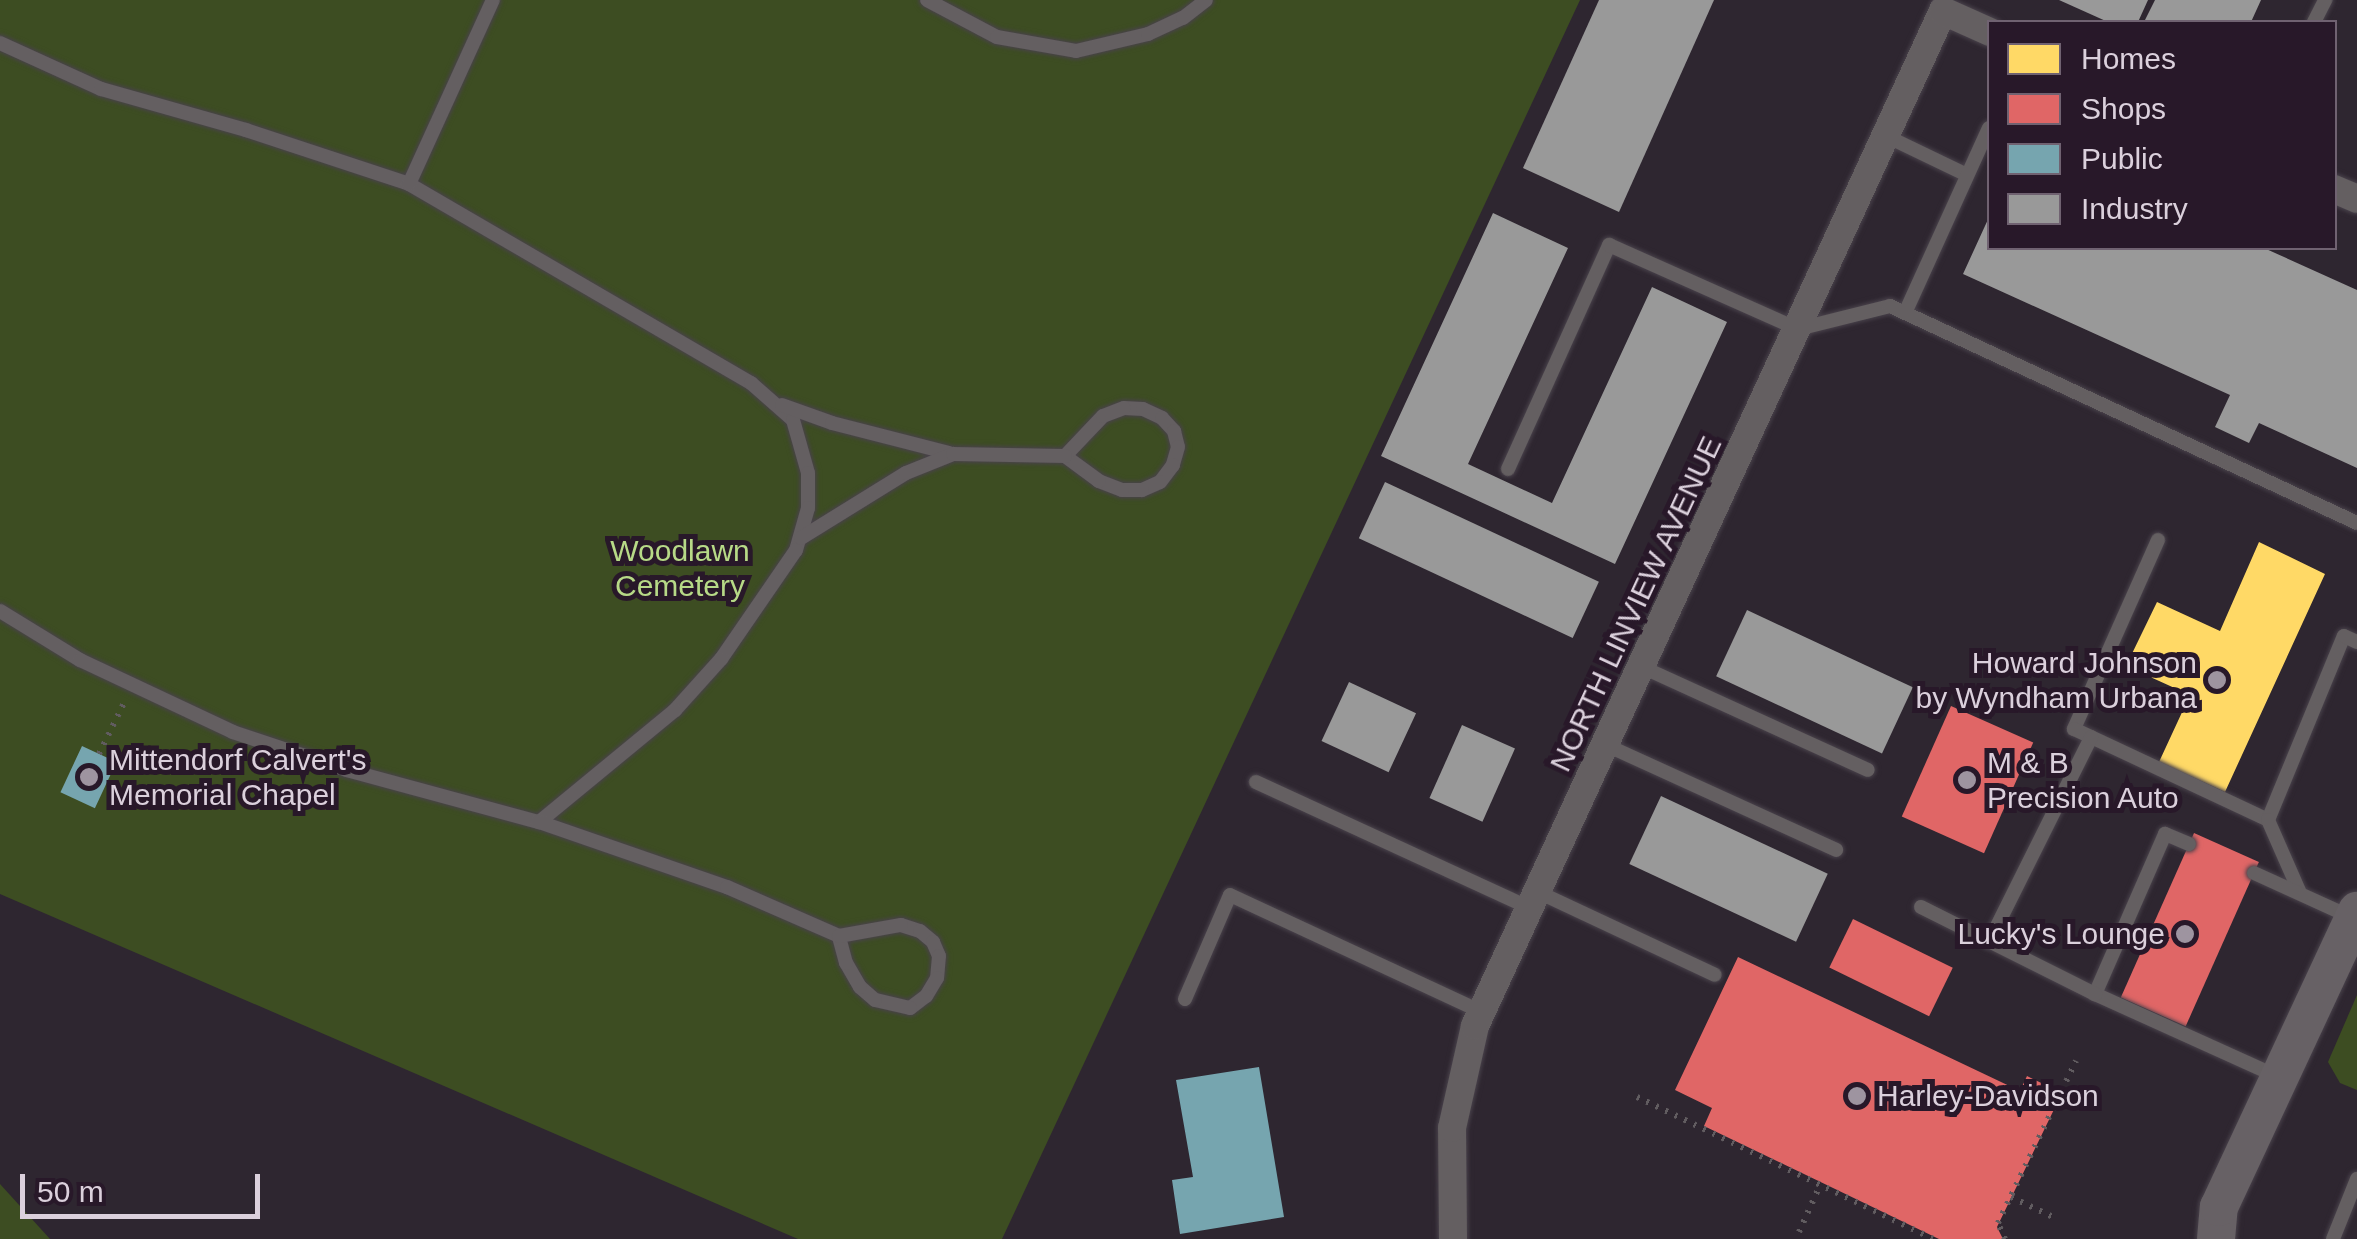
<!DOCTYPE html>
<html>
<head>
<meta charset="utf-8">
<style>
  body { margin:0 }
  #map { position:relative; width:2357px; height:1239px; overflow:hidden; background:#2e2630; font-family:Helvetica,sans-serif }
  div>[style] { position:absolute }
  .green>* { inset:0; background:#3d4d22 }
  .homes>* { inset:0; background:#ffd966 }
  .shops>* { inset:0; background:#e06666; transform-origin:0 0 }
  .public>* { inset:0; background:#76a5af; transform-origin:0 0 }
  .industry>* { inset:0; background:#999; transform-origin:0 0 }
  .path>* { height:6px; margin-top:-3px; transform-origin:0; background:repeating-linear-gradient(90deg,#615c60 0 2.5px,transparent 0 10.5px) }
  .roads { filter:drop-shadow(0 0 2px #49424b) drop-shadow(0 0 2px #49424b) }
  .lane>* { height:14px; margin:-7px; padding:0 7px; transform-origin:7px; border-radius:7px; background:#645f61 }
  .street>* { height:28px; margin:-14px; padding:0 14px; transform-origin:14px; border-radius:14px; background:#645f61 }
  .secondary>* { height:38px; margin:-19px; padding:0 19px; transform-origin:19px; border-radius:19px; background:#676165 }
  .dots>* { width:28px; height:28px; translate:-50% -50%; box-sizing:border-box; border:5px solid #281829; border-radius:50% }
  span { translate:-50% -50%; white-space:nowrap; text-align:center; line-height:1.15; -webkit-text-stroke:10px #281829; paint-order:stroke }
  .park-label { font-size:30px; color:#b7da87 }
  .street-label { font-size:30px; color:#dbd0dc }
  .poi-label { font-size:30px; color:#dbd0dc }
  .right { translate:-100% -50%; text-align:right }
  .left { translate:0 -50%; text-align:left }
  .legend { position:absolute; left:1987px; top:20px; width:350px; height:230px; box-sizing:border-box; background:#281829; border:2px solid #706271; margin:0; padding:12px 18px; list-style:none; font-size:30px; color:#dbd0dc }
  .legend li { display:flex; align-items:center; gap:20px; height:50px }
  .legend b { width:50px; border:2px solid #706271 }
  .scale { position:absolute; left:20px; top:1174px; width:240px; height:45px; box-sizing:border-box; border:5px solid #dbd0dc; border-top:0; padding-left:12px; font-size:30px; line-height:35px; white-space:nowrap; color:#dbd0dc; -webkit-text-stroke:8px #281829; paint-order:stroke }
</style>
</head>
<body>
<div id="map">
  <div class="green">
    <div style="clip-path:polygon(0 0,1580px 0,1002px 1239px,798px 1239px,0 894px)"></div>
    <div style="clip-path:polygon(2357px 995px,2357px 1090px,2340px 1083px,2328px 1062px)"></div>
    <div style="clip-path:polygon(0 1184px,50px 1239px,0 1239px)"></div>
  </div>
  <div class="homes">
    <div style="clip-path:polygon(2259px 542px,2325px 574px,2225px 792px,2159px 762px,2190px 695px,2126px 666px,2157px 602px,2220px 631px)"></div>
  </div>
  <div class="shops">
    <div style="left:1951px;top:706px;width:90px;height:121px;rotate:24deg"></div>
    <div style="left:2194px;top:833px;width:71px;height:180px;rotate:24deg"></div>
    <div style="left:1853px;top:919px;width:111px;height:54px;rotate:26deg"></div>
    <div style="clip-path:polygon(1738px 957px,2020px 1091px,2027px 1076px,2062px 1093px,1997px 1227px,2003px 1239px,1939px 1239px,1704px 1126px,1712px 1108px,1675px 1090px)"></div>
  </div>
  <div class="public">
    <div style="left:82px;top:746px;width:38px;height:51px;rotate:25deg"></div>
    <div style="clip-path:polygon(1259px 1067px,1284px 1217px,1180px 1234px,1172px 1180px,1193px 1177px,1176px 1080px)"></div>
  </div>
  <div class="industry">
    <div style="clip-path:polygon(1599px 0,1714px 0,1619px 212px,1523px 168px)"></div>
    <div style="clip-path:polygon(2059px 0,2148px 0,2138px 22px,2108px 22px)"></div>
    <div style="clip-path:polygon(2155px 0,2261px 0,2251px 22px,2144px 22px)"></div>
    <div style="clip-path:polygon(1493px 213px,1568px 248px,1468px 464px,1552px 503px,1652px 287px,1727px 322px,1615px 564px,1381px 456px)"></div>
    <div style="clip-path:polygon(1990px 215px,1990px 248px,2264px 248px,2357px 290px,2357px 468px,2259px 423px,2249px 443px,2215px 427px,2230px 395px,1963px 274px)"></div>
    <div style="left:1385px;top:482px;width:236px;height:62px;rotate:25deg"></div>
    <div style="left:1747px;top:610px;width:183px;height:73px;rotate:25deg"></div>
    <div style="left:1349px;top:682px;width:74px;height:65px;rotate:25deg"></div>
    <div style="left:1462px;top:725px;width:58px;height:80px;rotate:24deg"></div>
    <div style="left:1661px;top:796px;width:184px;height:75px;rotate:25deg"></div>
  </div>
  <div class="path">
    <div style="left:99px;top:754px;width:59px;rotate:-63.9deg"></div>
    <div style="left:1637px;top:1097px;width:328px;rotate:25.6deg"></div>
    <div style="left:2011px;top:1197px;width:47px;rotate:25.5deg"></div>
    <div style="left:1799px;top:1232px;width:51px;rotate:-65.9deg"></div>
    <div style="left:2005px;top:1239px;width:17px;rotate:-114deg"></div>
    <div style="left:1998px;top:1223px;width:180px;rotate:-64.3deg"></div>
  </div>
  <div class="roads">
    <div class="lane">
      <div style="left:927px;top:0;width:79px;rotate:27.9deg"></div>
      <div style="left:997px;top:37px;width:80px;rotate:10deg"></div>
      <div style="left:1076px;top:51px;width:74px;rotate:-13.3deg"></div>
      <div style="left:1148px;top:34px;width:38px;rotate:-25deg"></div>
      <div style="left:1183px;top:18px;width:29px;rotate:-38deg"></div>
      <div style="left:2314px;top:22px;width:25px;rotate:-63deg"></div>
      <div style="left:0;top:43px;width:111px;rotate:24.5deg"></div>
      <div style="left:101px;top:89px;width:151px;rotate:15.8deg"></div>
      <div style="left:246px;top:130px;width:172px;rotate:18.3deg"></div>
      <div style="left:409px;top:184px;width:396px;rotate:30.2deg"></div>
      <div style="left:751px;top:383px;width:56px;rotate:41.4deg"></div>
      <div style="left:793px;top:420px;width:55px;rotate:74.2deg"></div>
      <div style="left:808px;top:473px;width:35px;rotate:90deg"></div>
      <div style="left:808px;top:508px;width:44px;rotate:105.9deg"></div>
      <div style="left:796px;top:550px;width:132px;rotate:124.5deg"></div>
      <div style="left:721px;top:659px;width:69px;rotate:132deg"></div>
      <div style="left:675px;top:710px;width:176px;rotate:140.5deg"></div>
      <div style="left:1886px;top:136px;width:90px;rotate:25.7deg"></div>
      <div style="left:409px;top:184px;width:202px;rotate:-65.5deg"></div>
      <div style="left:1905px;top:313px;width:203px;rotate:-65.6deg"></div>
      <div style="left:782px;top:405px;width:53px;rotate:19.8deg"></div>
      <div style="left:832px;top:423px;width:121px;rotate:14.4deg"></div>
      <div style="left:1124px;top:408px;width:19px;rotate:3deg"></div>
      <div style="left:1143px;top:409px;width:21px;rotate:25deg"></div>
      <div style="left:1162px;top:418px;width:18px;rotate:47deg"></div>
      <div style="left:1174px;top:431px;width:16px;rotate:76deg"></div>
      <div style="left:1178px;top:447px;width:19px;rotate:106deg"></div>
      <div style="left:1173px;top:465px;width:21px;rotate:127deg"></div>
      <div style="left:1160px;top:482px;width:20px;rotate:156deg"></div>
      <div style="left:1142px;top:490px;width:20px;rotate:180deg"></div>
      <div style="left:1122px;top:490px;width:25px;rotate:-159deg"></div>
      <div style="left:1099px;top:481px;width:42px;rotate:-143.7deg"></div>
      <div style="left:1065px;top:456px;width:55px;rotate:-46.5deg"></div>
      <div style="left:1103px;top:416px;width:22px;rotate:-21deg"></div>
      <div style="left:1508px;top:469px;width:246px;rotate:-65.7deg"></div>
      <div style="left:1609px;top:245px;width:207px;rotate:24deg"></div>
      <div style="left:1798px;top:329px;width:95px;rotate:-14deg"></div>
      <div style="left:1890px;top:306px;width:515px;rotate:24.92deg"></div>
      <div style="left:801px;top:538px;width:123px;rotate:-31.8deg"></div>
      <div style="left:906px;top:473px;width:51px;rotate:-22deg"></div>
      <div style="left:953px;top:454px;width:112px;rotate:1deg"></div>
      <div style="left:2158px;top:540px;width:207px;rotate:114deg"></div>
      <div style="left:2074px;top:729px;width:214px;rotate:25.1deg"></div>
      <div style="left:2268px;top:820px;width:199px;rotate:-67.6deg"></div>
      <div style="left:2344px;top:636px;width:14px;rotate:25deg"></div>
      <div style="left:0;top:611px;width:94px;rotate:31.5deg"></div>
      <div style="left:80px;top:660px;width:169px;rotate:25.2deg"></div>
      <div style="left:233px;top:732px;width:120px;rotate:18.4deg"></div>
      <div style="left:347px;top:770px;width:199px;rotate:15.2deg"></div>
      <div style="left:539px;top:822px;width:199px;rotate:19.1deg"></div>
      <div style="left:727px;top:887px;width:122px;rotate:23.6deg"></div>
      <div style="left:1642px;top:667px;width:248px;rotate:24.5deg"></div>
      <div style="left:1606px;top:745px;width:253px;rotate:24.5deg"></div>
      <div style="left:1256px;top:782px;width:302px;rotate:24.7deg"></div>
      <div style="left:2268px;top:820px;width:80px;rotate:66.3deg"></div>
      <div style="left:2189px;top:844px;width:26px;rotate:-157deg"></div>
      <div style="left:2165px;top:834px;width:175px;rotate:113.6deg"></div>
      <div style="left:2095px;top:994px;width:202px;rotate:24.3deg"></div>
      <div style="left:2254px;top:873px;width:109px;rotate:24.4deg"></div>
      <div style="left:1538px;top:892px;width:195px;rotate:25.1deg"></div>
      <div style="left:1921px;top:907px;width:195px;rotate:26.6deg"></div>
      <div style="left:901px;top:925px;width:20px;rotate:18deg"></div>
      <div style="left:920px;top:931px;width:17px;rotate:40deg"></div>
      <div style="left:933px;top:942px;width:15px;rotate:67deg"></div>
      <div style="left:939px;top:956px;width:22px;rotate:95deg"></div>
      <div style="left:937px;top:978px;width:21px;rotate:121deg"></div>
      <div style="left:926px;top:996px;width:20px;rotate:143deg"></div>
      <div style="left:910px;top:1008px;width:36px;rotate:-167deg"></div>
      <div style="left:875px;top:1000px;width:20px;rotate:-139deg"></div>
      <div style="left:860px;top:987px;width:28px;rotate:-120deg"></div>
      <div style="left:846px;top:963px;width:28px;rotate:-105deg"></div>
      <div style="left:839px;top:936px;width:63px;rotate:-10.1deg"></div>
      <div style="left:1989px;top:942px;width:229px;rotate:-63.5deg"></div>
      <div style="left:1185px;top:999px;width:113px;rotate:-66.6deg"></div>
      <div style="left:1230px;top:895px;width:278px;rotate:24.9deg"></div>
      <div style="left:2333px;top:1239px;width:65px;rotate:-68.2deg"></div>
    </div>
    <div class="street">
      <div style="left:2334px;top:189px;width:25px;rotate:23deg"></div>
      <div style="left:1453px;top:1239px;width:111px;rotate:-90.5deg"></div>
      <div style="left:1452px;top:1128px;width:105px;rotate:-77.3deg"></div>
      <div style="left:1475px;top:1026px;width:1118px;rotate:-65.25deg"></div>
      <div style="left:1943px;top:11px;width:51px;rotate:24.1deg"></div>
    </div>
    <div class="secondary">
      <div style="left:2216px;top:1239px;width:32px;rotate:-85deg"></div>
      <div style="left:2219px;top:1207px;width:327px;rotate:-65deg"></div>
    </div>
  </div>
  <div class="dots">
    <div style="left:2217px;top:680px;background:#9e94a0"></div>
    <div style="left:89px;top:777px;background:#9e94a0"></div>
    <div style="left:1967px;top:780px;background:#9e94a0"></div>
    <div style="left:2185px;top:934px;background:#9e94a0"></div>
    <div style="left:1857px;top:1096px;background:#9e94a0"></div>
  </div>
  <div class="park-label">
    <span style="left:680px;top:568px">Woodlawn<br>Cemetery</span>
  </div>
  <div class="street-label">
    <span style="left:1636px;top:604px;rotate:-65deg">NORTH LINVIEW AVENUE</span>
  </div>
  <div class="poi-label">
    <span class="right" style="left:2197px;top:680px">Howard Johnson<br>by Wyndham Urbana</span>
    <span class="left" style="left:109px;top:777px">Mittendorf Calvert's<br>Memorial Chapel</span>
    <span class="left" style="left:1987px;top:780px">M &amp; B<br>Precision Auto</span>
    <span class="right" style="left:2165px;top:934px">Lucky's Lounge</span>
    <span class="left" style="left:1877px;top:1096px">Harley-Davidson</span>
  </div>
  <ul class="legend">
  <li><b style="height:28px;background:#ffd966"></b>Homes</li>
  <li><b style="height:28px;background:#e06666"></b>Shops</li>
  <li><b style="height:28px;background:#76a5af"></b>Public</li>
  <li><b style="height:28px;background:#999"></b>Industry</li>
  </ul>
  <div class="scale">50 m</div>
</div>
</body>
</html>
